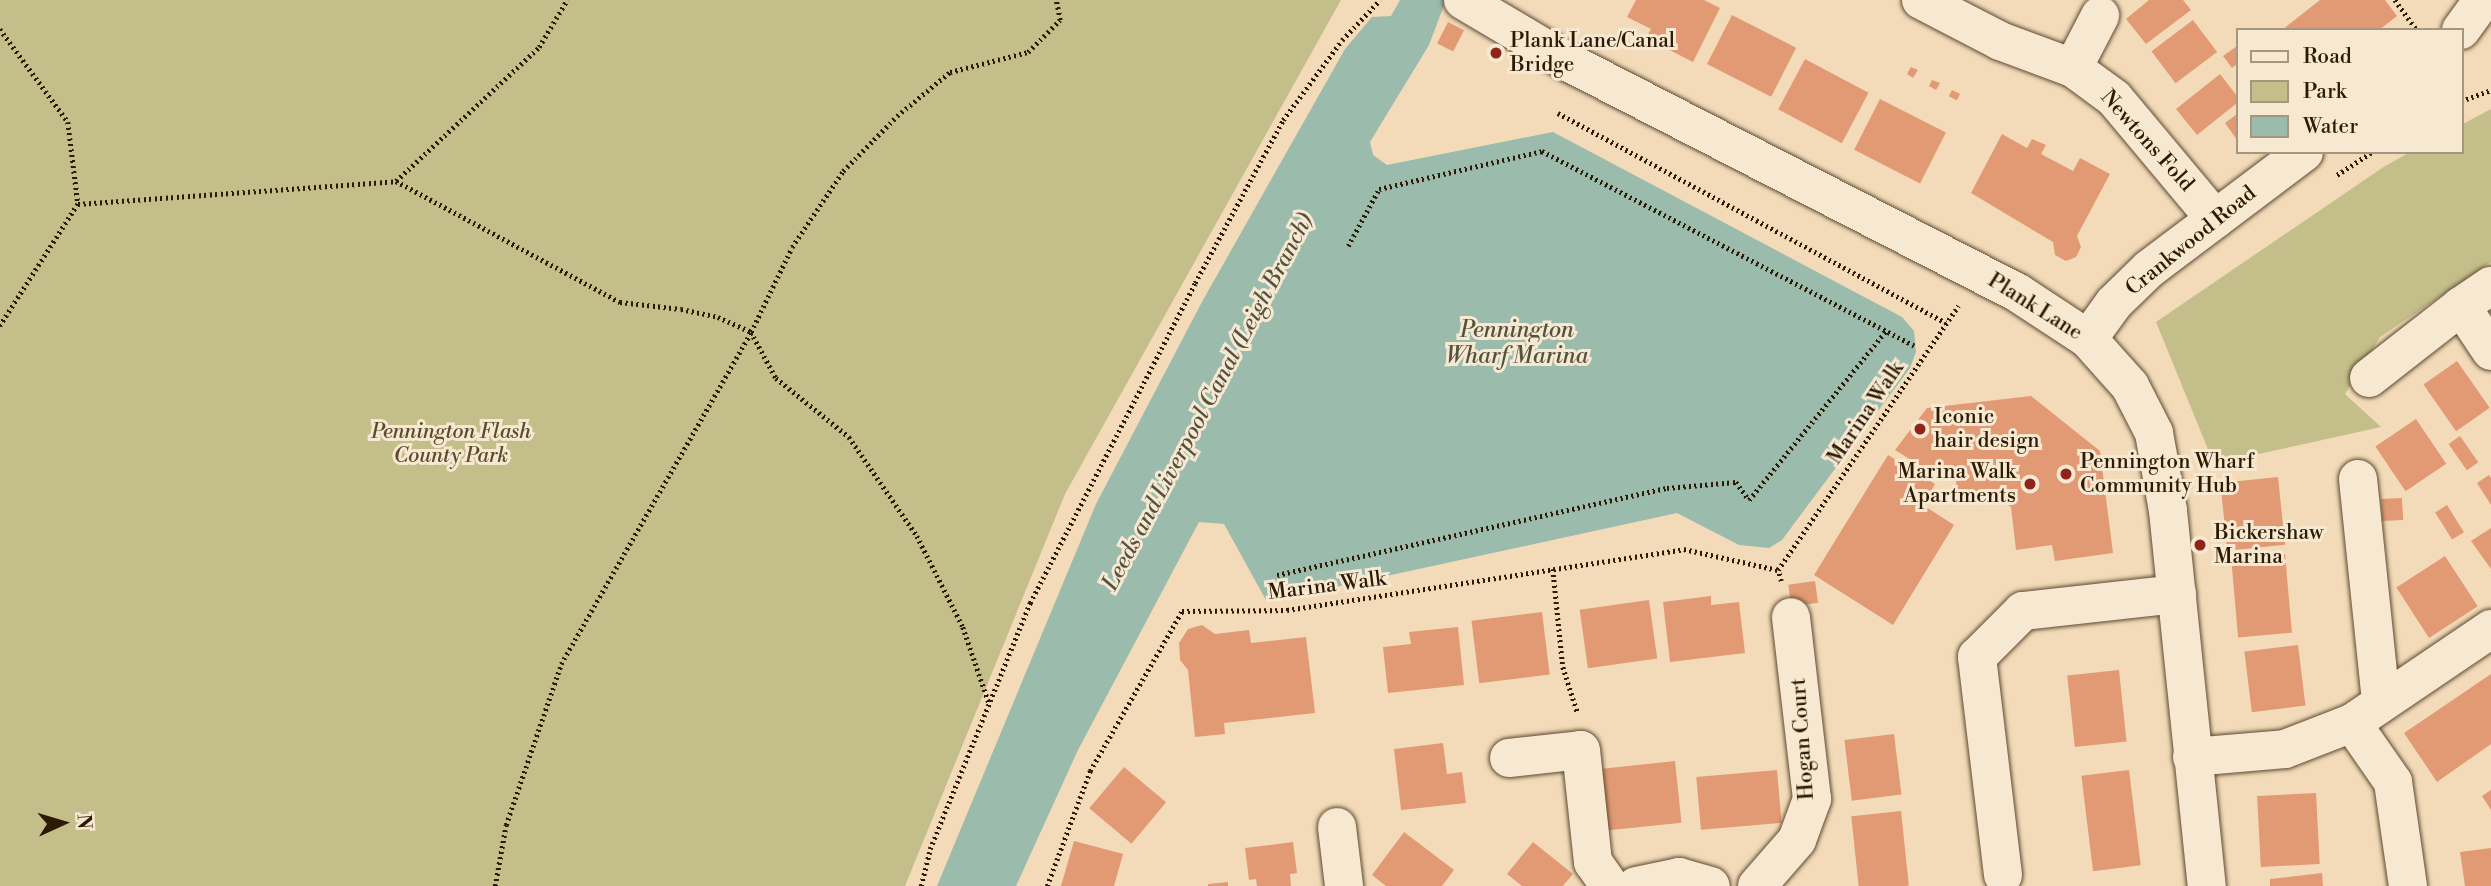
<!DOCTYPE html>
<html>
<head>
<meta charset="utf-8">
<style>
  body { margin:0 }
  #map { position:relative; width:2491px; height:886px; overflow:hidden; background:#f3dbb9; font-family:"Libre Bodoni",serif }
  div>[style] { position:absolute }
  .green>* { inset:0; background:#c3be8a }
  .water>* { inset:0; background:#9bbbac }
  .building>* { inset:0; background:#e29a75; transform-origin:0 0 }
  .path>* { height:4.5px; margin-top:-2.25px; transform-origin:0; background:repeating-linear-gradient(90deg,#2c1a02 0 2px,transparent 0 5.5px) }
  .roads { filter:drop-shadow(0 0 2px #5e4a30) drop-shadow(0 0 2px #5e4a30) }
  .minor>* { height:38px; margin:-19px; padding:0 19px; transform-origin:19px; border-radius:19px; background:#f7e8d2 }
  .dots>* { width:19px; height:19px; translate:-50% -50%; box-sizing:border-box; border:4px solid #f7e8d2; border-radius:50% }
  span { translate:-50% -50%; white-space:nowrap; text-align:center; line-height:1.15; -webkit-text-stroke:6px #f7e8d2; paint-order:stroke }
  .poi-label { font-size:21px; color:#2c1a02 }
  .left { translate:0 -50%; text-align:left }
  .right { translate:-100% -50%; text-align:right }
  .street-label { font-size:21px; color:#2c1a02 }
  .park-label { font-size:21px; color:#594b2b; font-style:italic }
  .water-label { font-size:23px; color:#53523e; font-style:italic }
  .legend { position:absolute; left:2236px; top:28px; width:228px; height:126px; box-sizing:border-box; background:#f7e8d2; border:2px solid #a6967f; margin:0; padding:9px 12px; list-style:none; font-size:21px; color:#2c1a02 }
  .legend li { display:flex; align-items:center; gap:14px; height:35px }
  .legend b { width:35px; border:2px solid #a6967f }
  .north { position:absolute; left:28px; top:788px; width:70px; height:70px; -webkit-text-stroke:5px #f7e8d2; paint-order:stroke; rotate:86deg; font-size:19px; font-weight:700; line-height:28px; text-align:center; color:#2c1a02 }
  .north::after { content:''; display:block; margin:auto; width:24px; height:32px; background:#2c1a02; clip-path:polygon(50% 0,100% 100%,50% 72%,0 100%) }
</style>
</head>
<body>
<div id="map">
  <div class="green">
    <div style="clip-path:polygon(0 0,1341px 0,1065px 494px,905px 886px,0 886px)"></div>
    <div style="clip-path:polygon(2491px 109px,2491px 262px,2380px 337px,2345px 394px,2381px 427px,2214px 464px,2156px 322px,2382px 168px,2410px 152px,2461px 152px,2461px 125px)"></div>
  </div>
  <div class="water">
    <div style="clip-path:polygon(1400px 0,1446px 0,1429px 45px,1370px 142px,1373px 155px,1387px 165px,1553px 132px,1902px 317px,1914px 331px,1916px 352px,1910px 368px,1782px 540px,1769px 548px,1739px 545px,1677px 513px,1267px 602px,1224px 524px,1199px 522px,1078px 750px,1016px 886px,937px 886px,1096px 504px,1203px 300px,1345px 49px,1372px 17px,1391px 16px)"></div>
  </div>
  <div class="building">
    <div style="clip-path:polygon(1636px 0,1704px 0,1720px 8px,1693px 62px,1646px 38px,1651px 29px,1627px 17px)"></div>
    <div style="clip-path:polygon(2149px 0,2183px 0,2191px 10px,2146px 44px,2126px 19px)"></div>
    <div style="clip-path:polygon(2320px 0,2385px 0,2397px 16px,2379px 30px,2282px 30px)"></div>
    <div style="left:1732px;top:15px;width:72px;height:55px;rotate:27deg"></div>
    <div style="left:2193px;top:20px;width:40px;height:52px;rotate:53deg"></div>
    <div style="left:1448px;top:22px;width:18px;height:24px;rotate:27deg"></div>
    <div style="clip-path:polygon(2237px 46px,2237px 64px,2232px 68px,2223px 56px)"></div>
    <div style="left:1805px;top:59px;width:72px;height:57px;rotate:28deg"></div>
    <div style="clip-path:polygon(1911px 67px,1918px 70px,1913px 78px,1907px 74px)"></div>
    <div style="clip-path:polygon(2220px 74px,2237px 96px,2237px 103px,2197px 135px,2176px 109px)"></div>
    <div style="clip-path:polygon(1932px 80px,1940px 83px,1936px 90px,1929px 86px)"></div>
    <div style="left:1952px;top:90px;width:9px;height:7px;rotate:27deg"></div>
    <div style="left:1880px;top:99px;width:74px;height:57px;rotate:27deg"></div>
    <div style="clip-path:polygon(2237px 114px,2237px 140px,2225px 123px)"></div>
    <div style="clip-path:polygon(2002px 134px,2027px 148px,2032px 139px,2046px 145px,2041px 154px,2073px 171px,2080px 158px,2110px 174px,2077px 236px,2081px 247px,2076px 257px,2066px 261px,2055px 255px,2053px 242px,1971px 193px)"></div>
    <div style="left:2457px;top:361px;width:57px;height:41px;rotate:55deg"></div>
    <div style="clip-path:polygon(2031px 396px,2100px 451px,2113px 553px,2055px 561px,2052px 545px,2016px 550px,2011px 507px,2000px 500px,1959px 505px,1954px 467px,1934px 468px,1932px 473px,1895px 450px,1927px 408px)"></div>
    <div style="left:2416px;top:419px;width:54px;height:49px;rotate:56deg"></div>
    <div style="left:2460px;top:436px;width:32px;height:14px;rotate:55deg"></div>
    <div style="clip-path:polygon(1888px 455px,1935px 484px,1923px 505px,1954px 525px,1893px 625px,1814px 575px)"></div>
    <div style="clip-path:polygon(2489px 475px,2491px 478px,2491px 505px,2477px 483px)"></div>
    <div style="left:2278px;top:477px;width:68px;height:58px;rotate:84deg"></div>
    <div style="left:2402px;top:498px;width:22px;height:21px;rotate:87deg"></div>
    <div style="left:2447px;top:505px;width:32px;height:14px;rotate:58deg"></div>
    <div style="clip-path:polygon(2491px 528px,2491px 569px,2471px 541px)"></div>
    <div style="left:2285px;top:554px;width:79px;height:54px;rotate:85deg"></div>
    <div style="left:2445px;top:556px;width:60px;height:58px;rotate:57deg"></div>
    <div style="left:1815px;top:581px;width:22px;height:27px;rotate:82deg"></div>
    <div style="clip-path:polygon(1711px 596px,1711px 605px,1739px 602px,1745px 653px,1670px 662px,1663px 602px)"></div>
    <div style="left:1649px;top:600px;width:59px;height:70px;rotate:82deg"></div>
    <div style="left:1542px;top:612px;width:63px;height:71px;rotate:83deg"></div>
    <div style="clip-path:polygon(1202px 625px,1215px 634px,1249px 630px,1251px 643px,1306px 637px,1315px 713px,1224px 723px,1225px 734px,1195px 737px,1188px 670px,1180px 660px,1179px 643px,1188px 629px)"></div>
    <div style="clip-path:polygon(1458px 627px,1464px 685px,1388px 693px,1383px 647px,1411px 644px,1409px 632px)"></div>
    <div style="left:2298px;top:645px;width:61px;height:54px;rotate:83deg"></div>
    <div style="left:2119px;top:670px;width:72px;height:52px;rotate:84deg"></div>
    <div style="clip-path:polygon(2491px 674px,2491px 744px,2437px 782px,2404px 733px)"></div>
    <div style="left:1894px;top:734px;width:61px;height:50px;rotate:83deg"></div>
    <div style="clip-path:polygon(1443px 743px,1447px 774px,1462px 772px,1466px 803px,1401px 810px,1394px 749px)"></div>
    <div style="left:1675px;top:761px;width:62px;height:78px;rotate:84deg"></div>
    <div style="left:1124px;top:767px;width:55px;height:54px;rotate:40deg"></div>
    <div style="left:1777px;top:770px;width:53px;height:81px;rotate:85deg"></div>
    <div style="left:2129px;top:770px;width:96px;height:48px;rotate:83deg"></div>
    <div style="clip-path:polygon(2491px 790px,2491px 810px,2482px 796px)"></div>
    <div style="left:2316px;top:793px;width:71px;height:59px;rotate:87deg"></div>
    <div style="left:1901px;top:811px;width:75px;height:50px;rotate:84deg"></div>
    <div style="clip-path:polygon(1404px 832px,1454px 870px,1442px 886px,1386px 886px,1372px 875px)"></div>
    <div style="clip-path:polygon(1074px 841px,1123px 854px,1114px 886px,1061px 886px)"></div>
    <div style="clip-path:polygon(1293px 842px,1297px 873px,1290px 874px,1291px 886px,1257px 886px,1256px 879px,1249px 880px,1245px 848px)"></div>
    <div style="clip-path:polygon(1533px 842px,1573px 874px,1563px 886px,1522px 886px,1507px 874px)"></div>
    <div style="clip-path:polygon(2491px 848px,2491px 886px,2465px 886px,2460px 852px)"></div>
    <div style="clip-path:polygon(2322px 873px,2323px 886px,2270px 886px,2270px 879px)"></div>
    <div style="clip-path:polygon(1228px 882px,1228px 886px,1208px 886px,1208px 884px)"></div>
  </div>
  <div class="path">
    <div style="left:2395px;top:0;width:37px;rotate:54deg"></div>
    <div style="left:0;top:29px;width:115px;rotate:53.8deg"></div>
    <div style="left:68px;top:122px;width:83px;rotate:83deg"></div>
    <div style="left:78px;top:204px;width:145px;rotate:122.6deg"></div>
    <div style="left:2461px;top:101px;width:32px;rotate:-20deg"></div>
    <div style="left:1558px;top:113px;width:441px;rotate:28.4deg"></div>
    <div style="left:2337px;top:175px;width:42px;rotate:-33.3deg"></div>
    <div style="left:396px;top:181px;width:196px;rotate:-43.1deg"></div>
    <div style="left:539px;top:47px;width:55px;rotate:-59.2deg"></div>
    <div style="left:78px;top:204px;width:319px;rotate:-4.1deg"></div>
    <div style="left:396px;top:181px;width:255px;rotate:28.4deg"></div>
    <div style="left:620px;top:302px;width:61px;rotate:6.5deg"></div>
    <div style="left:681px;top:309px;width:38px;rotate:12deg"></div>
    <div style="left:718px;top:317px;width:36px;rotate:24deg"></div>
    <div style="left:751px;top:332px;width:52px;rotate:61.5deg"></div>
    <div style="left:776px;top:378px;width:94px;rotate:38.9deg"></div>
    <div style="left:849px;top:437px;width:120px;rotate:55.5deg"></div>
    <div style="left:917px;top:536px;width:102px;rotate:63.2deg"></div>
    <div style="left:963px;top:627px;width:80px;rotate:71.1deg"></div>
    <div style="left:1348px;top:246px;width:65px;rotate:-61.5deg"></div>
    <div style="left:1379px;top:189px;width:167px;rotate:-13.1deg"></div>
    <div style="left:1542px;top:151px;width:421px;rotate:27.6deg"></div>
    <div style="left:1553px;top:569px;width:99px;rotate:84.2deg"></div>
    <div style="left:1563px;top:667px;width:49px;rotate:72.3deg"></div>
    <div style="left:1277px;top:575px;width:400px;rotate:-12.6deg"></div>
    <div style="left:1667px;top:488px;width:69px;rotate:-5deg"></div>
    <div style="left:1736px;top:482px;width:22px;rotate:54deg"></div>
    <div style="left:1749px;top:500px;width:218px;rotate:-51deg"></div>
    <div style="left:1781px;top:581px;width:11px;rotate:-105deg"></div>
    <div style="left:1778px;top:570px;width:320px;rotate:-55.7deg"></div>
    <div style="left:495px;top:886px;width:62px;rotate:-79.8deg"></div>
    <div style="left:506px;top:825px;width:170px;rotate:-71.1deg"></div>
    <div style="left:561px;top:664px;width:383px;rotate:-60.2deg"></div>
    <div style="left:751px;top:332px;width:94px;rotate:-64.2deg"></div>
    <div style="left:792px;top:247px;width:92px;rotate:-56.1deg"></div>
    <div style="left:843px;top:171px;width:77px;rotate:-45.5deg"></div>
    <div style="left:897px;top:116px;width:69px;rotate:-39.7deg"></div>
    <div style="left:950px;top:72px;width:81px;rotate:-14.4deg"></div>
    <div style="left:1028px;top:52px;width:45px;rotate:-45deg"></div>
    <div style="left:1060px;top:20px;width:20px;rotate:-101deg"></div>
    <div style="left:921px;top:886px;width:38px;rotate:-76deg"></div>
    <div style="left:930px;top:849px;width:266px;rotate:-67.9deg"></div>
    <div style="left:1030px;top:603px;width:360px;rotate:-62.7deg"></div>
    <div style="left:1195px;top:283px;width:185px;rotate:-61.6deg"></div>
    <div style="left:1283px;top:120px;width:99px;rotate:-53.6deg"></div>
    <div style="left:1342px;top:40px;width:55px;rotate:-46.5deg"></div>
    <div style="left:1047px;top:886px;width:123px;rotate:-69.5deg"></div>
    <div style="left:1090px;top:771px;width:185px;rotate:-60.1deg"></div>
    <div style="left:1182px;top:611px;width:105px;rotate:-0.5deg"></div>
    <div style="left:1287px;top:610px;width:402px;rotate:-8.7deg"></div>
    <div style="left:1684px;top:549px;width:96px;rotate:12.6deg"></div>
  </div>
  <div class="roads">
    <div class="minor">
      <div style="left:1463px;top:0;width:122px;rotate:30.6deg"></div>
      <div style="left:1568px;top:62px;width:506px;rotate:27.17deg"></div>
      <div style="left:2018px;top:293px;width:84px;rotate:33.3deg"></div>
      <div style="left:2088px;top:339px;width:63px;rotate:48.2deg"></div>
      <div style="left:2130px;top:386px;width:53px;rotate:62.9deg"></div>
      <div style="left:2154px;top:433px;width:79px;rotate:79.8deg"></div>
      <div style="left:2168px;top:511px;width:377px;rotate:84.1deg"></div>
      <div style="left:1921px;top:0;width:89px;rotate:27.4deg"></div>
      <div style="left:2000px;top:41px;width:78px;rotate:20.3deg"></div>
      <div style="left:2073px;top:68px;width:51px;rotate:36.2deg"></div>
      <div style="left:2114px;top:98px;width:158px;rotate:50.1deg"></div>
      <div style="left:2461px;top:30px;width:37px;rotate:-54deg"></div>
      <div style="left:2073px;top:68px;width:59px;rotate:-62.6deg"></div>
      <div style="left:2461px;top:306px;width:36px;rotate:-34deg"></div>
      <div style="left:2088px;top:339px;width:44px;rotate:-54.2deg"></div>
      <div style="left:2114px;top:303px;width:49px;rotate:-44.2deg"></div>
      <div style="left:2149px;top:269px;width:194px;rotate:-37deg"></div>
      <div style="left:2369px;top:378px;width:117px;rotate:-38deg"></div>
      <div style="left:2461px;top:306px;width:54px;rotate:56.3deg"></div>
      <div style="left:2358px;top:479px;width:225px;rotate:84.1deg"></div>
      <div style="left:2352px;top:723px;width:72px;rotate:55.2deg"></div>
      <div style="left:2393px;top:782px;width:105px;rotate:81.8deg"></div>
      <div style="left:2192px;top:757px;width:93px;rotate:-4.9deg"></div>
      <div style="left:2285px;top:749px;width:72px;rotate:-21.2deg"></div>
      <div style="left:2352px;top:723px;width:168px;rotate:-34.1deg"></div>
      <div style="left:1509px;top:758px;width:72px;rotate:-6.3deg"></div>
      <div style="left:1581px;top:750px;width:113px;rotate:83.9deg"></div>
      <div style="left:1593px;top:862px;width:29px;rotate:55deg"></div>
      <div style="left:1337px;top:827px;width:59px;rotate:83.2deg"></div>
      <div style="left:2003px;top:875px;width:220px;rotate:-96.8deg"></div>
      <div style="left:1977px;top:657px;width:65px;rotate:-45deg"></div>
      <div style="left:2023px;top:611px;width:155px;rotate:-6.3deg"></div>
      <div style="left:1636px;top:886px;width:44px;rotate:-11.8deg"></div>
      <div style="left:1679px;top:877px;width:33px;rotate:16deg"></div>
      <div style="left:1757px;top:886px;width:61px;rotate:-49deg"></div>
      <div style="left:1797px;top:840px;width:44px;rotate:-69.9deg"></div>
      <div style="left:1812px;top:799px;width:183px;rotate:-96.6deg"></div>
    </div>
  </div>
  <div class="dots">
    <div style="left:1496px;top:53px;background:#8f2418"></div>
    <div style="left:1920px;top:429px;background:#8f2418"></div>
    <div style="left:2066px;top:474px;background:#8f2418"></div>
    <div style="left:2030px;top:484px;background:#8f2418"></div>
    <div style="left:2200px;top:545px;background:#8f2418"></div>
  </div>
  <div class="poi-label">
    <span class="left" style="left:1510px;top:53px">Plank Lane/Canal<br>Bridge</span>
    <span class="left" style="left:1934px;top:429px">Iconic<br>hair design</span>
    <span class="left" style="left:2080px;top:474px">Pennington Wharf<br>Community Hub</span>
    <span class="right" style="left:2016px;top:484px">Marina Walk<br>Apartments</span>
    <span class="left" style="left:2214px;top:545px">Bickershaw<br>Marina</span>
  </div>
  <div class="street-label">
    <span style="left:2147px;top:141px;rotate:48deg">Newtons Fold</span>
    <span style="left:2191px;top:241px;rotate:-39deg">Crankwood Road</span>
    <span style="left:2035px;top:307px;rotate:32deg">Plank Lane</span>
    <span style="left:1866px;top:413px;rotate:-56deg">Marina Walk</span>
    <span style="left:1327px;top:586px;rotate:-7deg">Marina Walk</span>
    <span style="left:1803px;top:739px;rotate:-94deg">Hogan Court</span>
  </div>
  <div class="park-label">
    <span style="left:451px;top:444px">Pennington Flash<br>County Park</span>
  </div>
  <div class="water-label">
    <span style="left:1517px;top:343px">Pennington<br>Wharf Marina</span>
    <span style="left:1208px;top:402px;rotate:-62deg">Leeds and Liverpool Canal (Leigh Branch)</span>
  </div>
  <ul class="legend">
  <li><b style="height:9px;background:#f7e8d2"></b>Road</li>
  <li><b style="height:19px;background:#c3be8a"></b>Park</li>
  <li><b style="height:19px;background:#9bbbac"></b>Water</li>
  </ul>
  <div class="north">N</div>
</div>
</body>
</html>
